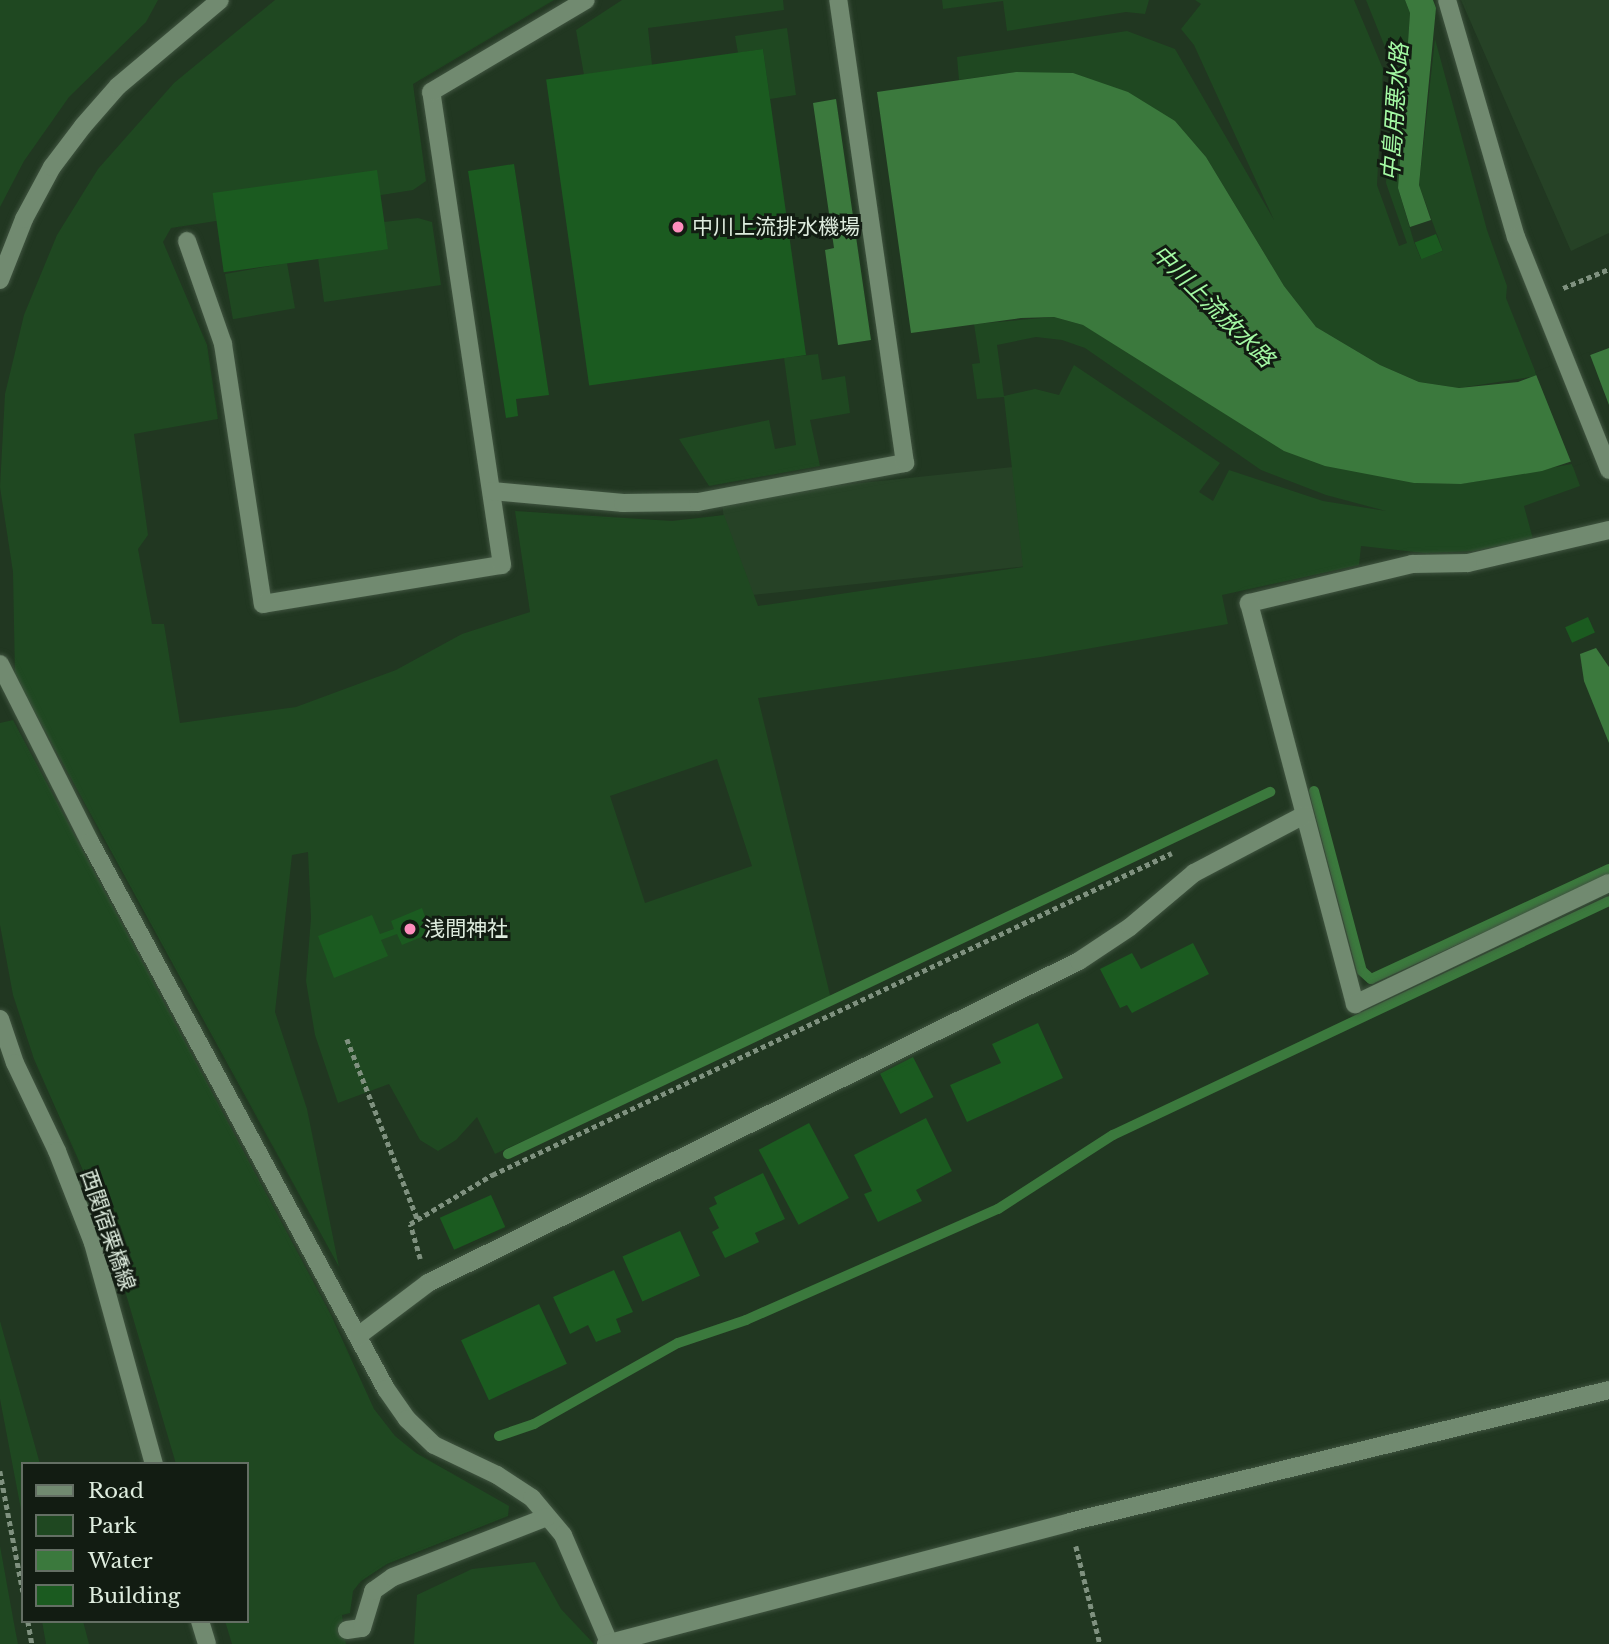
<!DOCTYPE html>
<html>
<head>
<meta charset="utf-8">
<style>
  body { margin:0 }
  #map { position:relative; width:1609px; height:1644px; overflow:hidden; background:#213721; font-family:"Libre Baskerville","Noto Sans JP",serif }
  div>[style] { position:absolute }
  .built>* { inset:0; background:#264226; transform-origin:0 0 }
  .green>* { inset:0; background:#1f4821; transform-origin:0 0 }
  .water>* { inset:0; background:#3b793d }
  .pier>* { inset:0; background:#213721 }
  .stream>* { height:10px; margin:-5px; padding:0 5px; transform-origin:5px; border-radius:5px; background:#3b793d }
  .building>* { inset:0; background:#1b5b20; transform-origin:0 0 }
  .path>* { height:4.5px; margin-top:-2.25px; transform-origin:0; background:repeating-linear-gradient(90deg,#7f917f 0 5px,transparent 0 8.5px) }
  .roads { filter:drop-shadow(0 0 2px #405440) drop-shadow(0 0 2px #405440) }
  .lane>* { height:18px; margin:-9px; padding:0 9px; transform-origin:9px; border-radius:9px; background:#718a70 }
  .street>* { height:18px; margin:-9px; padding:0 9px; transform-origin:9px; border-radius:9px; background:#718a70 }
  .secondary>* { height:18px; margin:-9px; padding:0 9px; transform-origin:9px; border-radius:9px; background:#718a70 }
  .dots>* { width:19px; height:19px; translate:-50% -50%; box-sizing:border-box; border:4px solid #121c12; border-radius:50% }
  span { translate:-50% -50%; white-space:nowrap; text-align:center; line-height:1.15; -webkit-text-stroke:6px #121c12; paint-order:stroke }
  .poi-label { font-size:21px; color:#deecde }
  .left { translate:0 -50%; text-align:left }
  .street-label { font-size:21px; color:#deecde }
  .water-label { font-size:23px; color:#a4faa4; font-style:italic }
  .legend { position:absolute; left:21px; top:1462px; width:228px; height:161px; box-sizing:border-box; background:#121c12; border:2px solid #646f64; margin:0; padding:9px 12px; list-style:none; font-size:21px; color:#deecde }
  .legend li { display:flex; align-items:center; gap:14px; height:35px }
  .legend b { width:35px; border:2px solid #646f64 }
</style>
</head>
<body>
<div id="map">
  <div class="built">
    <div style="clip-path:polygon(1461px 0,1609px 0,1609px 233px,1571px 251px)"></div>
    <div style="left:1013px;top:467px;width:100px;height:293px;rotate:84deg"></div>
  </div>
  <div class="green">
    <div style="clip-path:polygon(0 0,158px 0,146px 22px,69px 97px,24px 161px,0 207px)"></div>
    <div style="clip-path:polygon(evenodd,275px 0,554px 0,413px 84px,426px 181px,413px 190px,171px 228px,163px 242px,207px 345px,218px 419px,134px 434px,148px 535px,138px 549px,152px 624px,164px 624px,180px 723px,296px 707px,396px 670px,462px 634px,530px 612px,515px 511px,672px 521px,724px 515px,758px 606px,1023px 567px,1004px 397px,977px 399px,972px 364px,980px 363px,974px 324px,1054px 317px,1083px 325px,1414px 483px,1461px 484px,1572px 464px,1580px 486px,1524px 506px,1533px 539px,1474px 551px,1425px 553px,1361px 546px,1359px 565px,1222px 595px,1228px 624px,1041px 657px,758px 698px,831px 999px,495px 1154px,477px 1117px,456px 1140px,438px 1151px,420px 1140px,389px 1084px,338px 1103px,315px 1035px,306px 981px,311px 918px,308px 852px,292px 855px,275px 1012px,307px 1109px,339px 1267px,15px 676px,13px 572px,0 487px,5px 394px,24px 315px,57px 235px,98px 169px,174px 83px,275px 0,1036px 337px,1062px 340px,1085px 348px,1261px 470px,1326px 495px,1386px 511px,1323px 501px,1229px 470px,1213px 501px,1199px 492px,1220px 463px,1074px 365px,1059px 395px,1035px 389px,1004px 396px,997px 345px,1036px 337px,275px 0,717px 759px,752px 866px,645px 903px,610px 796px,717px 759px)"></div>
    <div style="clip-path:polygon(622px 0,783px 0,784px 10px,648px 28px,652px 65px,584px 75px,576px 30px)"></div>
    <div style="clip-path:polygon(942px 0,1149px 0,1145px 14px,1126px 12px,1007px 31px,1003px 1px,943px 9px)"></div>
    <div style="clip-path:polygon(1195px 0,1354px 0,1383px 69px,1377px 185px,1399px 246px,1407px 243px,1386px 183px,1393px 67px,1366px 0,1405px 0,1410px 13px,1398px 188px,1414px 242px,1421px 259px,1443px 251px,1419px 185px,1435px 39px,1487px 230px,1507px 286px,1506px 298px,1537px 376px,1459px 388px,1419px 382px,1380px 365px,1316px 327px,1284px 286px,1206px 157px,1175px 121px,1016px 72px,959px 80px,957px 57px,1127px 31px,1175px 49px,1274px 220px,1194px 45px,1181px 29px,1201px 4px)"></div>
    <div style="clip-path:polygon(787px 28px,796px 95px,770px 99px,763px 49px,738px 53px,735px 36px)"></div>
    <div style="clip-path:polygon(418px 218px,432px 222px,441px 285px,324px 302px,318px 258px,388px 249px,384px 222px)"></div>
    <div style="left:287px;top:263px;width:46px;height:63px;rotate:80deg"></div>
    <div style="clip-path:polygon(818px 354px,822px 380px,845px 376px,850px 413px,810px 420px,820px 466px,709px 486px,679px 439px,769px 420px,775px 449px,796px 445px,784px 358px)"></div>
    <div style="clip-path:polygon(13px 720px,331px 1315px,374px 1409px,395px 1436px,416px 1453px,509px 1506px,508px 1516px,387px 1564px,361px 1581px,353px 1591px,350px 1613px,342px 1615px,346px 1644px,232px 1644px,225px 1621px,247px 1621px,247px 1464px,176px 1464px,103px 1216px,34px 1059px,13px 995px,0 925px,0 723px)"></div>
    <div style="clip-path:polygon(0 1321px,40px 1464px,23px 1464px,23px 1520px,0 1399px)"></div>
    <div style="clip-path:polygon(0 1546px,15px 1629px,18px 1644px,0 1644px)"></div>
    <div style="clip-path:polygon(535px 1562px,561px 1609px,594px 1644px,414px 1644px,417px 1595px,472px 1569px)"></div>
    <div style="clip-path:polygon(42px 1621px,83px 1621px,89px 1644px,46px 1644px)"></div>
  </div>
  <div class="water">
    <div style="clip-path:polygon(1405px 0,1433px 0,1436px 8px,1419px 185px,1431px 220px,1410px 227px,1398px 188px,1410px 13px)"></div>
    <div style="clip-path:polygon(1016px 72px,1073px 73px,1128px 92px,1175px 121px,1206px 157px,1284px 286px,1316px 327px,1380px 365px,1419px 382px,1459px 388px,1518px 382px,1609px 348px,1609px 449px,1542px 471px,1461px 484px,1414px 483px,1325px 466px,1284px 451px,1083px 325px,1054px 317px,1021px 318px,911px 333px,877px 92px)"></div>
    <div style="clip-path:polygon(836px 99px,871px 340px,838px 345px,825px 250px,834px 248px,813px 103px)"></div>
    <div style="clip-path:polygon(1596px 648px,1609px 667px,1609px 743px,1584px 681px,1580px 654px)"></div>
  </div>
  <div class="pier">
    <div style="clip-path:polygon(1589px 352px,1609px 405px,1609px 452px,1573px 467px,1535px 372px)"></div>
  </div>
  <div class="stream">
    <div style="left:1314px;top:791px;width:186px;rotate:75.1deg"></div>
    <div style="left:1362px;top:971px;width:12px;rotate:42deg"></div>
    <div style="left:1371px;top:979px;width:262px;rotate:-24.8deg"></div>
    <div style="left:508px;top:1154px;width:844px;rotate:-25.41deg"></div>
    <div style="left:499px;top:1436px;width:37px;rotate:-19deg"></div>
    <div style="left:534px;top:1424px;width:165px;rotate:-29.4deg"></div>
    <div style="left:678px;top:1343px;width:72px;rotate:-18.7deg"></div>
    <div style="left:746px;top:1320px;width:275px;rotate:-23.8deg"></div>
    <div style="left:998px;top:1209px;width:137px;rotate:-32.8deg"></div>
    <div style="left:1113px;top:1135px;width:548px;rotate:-25.26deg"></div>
  </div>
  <div class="building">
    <div style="left:763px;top:49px;width:309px;height:219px;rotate:82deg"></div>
    <div style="clip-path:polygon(514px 164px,549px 395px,516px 399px,518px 416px,506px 418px,468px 171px)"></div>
    <div style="left:377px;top:170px;width:80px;height:166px;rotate:82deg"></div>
    <div style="left:1436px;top:234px;width:18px;height:23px;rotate:68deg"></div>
    <div style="left:1588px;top:617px;width:17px;height:25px;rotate:66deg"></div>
    <div style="clip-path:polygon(422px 908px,431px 933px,402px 945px,397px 934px,381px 940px,388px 956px,334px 978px,318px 936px,372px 915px,380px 934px,394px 929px,391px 921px)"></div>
    <div style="clip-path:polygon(1193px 943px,1209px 974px,1132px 1013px,1127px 1005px,1120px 1008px,1100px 969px,1132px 953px,1141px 969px)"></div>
    <div style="clip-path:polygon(1038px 1023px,1063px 1078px,967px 1122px,950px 1085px,1001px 1063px,992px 1044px)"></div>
    <div style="left:913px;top:1057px;width:45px;height:37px;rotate:63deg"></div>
    <div style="clip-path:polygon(926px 1118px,952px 1171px,916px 1190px,922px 1201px,878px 1222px,864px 1194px,872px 1191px,854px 1155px)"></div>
    <div style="left:809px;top:1123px;width:85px;height:57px;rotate:62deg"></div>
    <div style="clip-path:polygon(763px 1173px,785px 1219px,755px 1233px,759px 1242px,725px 1258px,712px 1232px,719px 1228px,709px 1208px,717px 1204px,714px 1197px)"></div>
    <div style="left:491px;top:1195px;width:35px;height:56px;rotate:66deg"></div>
    <div style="left:680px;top:1231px;width:49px;height:63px;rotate:66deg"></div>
    <div style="clip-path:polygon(614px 1270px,633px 1312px,616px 1319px,621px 1332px,596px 1342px,588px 1325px,570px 1334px,553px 1297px)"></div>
    <div style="left:539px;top:1304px;width:66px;height:86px;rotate:65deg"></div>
  </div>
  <div class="path">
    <div style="left:1563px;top:288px;width:50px;rotate:-22.4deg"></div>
    <div style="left:347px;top:1039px;width:194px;rotate:68.6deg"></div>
    <div style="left:420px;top:1259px;width:36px;rotate:-106deg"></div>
    <div style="left:410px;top:1224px;width:96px;rotate:-30.9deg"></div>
    <div style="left:492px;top:1175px;width:752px;rotate:-25.34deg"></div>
    <div style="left:0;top:1471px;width:123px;rotate:79.2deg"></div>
    <div style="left:1076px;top:1546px;width:101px;rotate:76.2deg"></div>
    <div style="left:28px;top:1621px;width:23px;rotate:80deg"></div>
  </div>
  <div class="roads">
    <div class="lane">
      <div style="left:187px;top:241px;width:109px;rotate:70.7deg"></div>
      <div style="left:223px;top:344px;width:263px;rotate:81.3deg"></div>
      <div style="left:263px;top:604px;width:242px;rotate:-9.3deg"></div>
      <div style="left:502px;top:565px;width:478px;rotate:-98.5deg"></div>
      <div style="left:431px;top:92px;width:180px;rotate:-30.7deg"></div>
      <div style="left:492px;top:491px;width:132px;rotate:5.2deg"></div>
      <div style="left:623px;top:503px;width:75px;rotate:-0.8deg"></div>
      <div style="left:698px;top:502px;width:211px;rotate:-10.7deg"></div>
      <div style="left:905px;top:463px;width:468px;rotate:-98.2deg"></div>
    </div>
    <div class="street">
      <div style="left:1447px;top:0;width:247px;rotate:73.8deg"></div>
      <div style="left:1516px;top:237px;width:251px;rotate:68.2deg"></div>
      <div style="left:1609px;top:530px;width:145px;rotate:166.8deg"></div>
      <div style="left:1468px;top:563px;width:56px;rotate:179deg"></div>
      <div style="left:1412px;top:564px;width:168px;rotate:166.5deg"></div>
      <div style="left:1249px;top:603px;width:415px;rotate:75.2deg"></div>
      <div style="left:1355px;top:1004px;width:281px;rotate:-25.5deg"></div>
      <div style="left:0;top:664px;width:199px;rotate:63.2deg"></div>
      <div style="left:90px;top:842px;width:622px;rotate:61.58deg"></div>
      <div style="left:386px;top:1389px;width:37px;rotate:55deg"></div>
      <div style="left:407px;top:1419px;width:37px;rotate:44deg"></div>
      <div style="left:434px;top:1445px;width:70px;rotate:25.5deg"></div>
      <div style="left:497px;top:1475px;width:42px;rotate:33.3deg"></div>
      <div style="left:532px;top:1498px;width:48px;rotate:50deg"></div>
      <div style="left:563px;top:1535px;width:114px;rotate:66.8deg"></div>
      <div style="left:358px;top:1336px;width:88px;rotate:-37.1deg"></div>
      <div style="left:428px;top:1283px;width:726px;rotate:-26.32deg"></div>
      <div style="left:1079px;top:961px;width:61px;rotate:-33.7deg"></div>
      <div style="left:1130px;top:927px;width:84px;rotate:-40.2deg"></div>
      <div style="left:1194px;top:873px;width:124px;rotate:-27.8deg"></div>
      <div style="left:347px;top:1630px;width:15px;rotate:-8deg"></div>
      <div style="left:362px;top:1628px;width:39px;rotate:-73deg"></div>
      <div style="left:373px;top:1591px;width:24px;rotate:-35deg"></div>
      <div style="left:393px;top:1577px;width:165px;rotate:-21.3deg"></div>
      <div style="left:606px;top:1644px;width:480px;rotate:-14.7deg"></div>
      <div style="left:1070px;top:1522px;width:555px;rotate:-13.76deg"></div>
    </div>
    <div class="secondary">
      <div style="left:0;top:280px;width:66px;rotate:-68.5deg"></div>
      <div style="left:24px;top:219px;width:59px;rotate:-61.7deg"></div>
      <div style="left:52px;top:167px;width:51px;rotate:-52.9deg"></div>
      <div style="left:83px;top:126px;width:53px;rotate:-48.8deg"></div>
      <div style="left:118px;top:86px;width:133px;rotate:-40.1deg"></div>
      <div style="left:0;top:1019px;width:46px;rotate:71.2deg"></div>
      <div style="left:15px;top:1063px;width:98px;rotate:64.5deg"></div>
      <div style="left:57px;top:1151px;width:99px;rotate:68.6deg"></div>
      <div style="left:93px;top:1243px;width:229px;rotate:74.6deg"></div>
      <div style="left:200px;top:1621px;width:24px;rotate:73deg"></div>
    </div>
  </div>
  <div class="dots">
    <div style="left:678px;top:227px;background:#fe8ebd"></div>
    <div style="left:410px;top:929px;background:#fe8ebd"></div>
  </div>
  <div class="poi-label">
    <span class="left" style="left:692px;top:227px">中川上流排水機場</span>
    <span class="left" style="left:424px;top:929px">浅間神社</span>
  </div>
  <div class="street-label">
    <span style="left:108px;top:1230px;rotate:71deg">西関宿栗橋線</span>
  </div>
  <div class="water-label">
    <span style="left:1395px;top:112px;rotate:-86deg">中島用悪水路</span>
    <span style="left:1213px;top:306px;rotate:45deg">中川上流放水路</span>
  </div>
  <ul class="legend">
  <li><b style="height:9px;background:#718a70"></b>Road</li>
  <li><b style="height:19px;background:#1f4821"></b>Park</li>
  <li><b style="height:19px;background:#3b793d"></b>Water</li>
  <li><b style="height:19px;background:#1b5b20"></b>Building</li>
  </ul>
</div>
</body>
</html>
